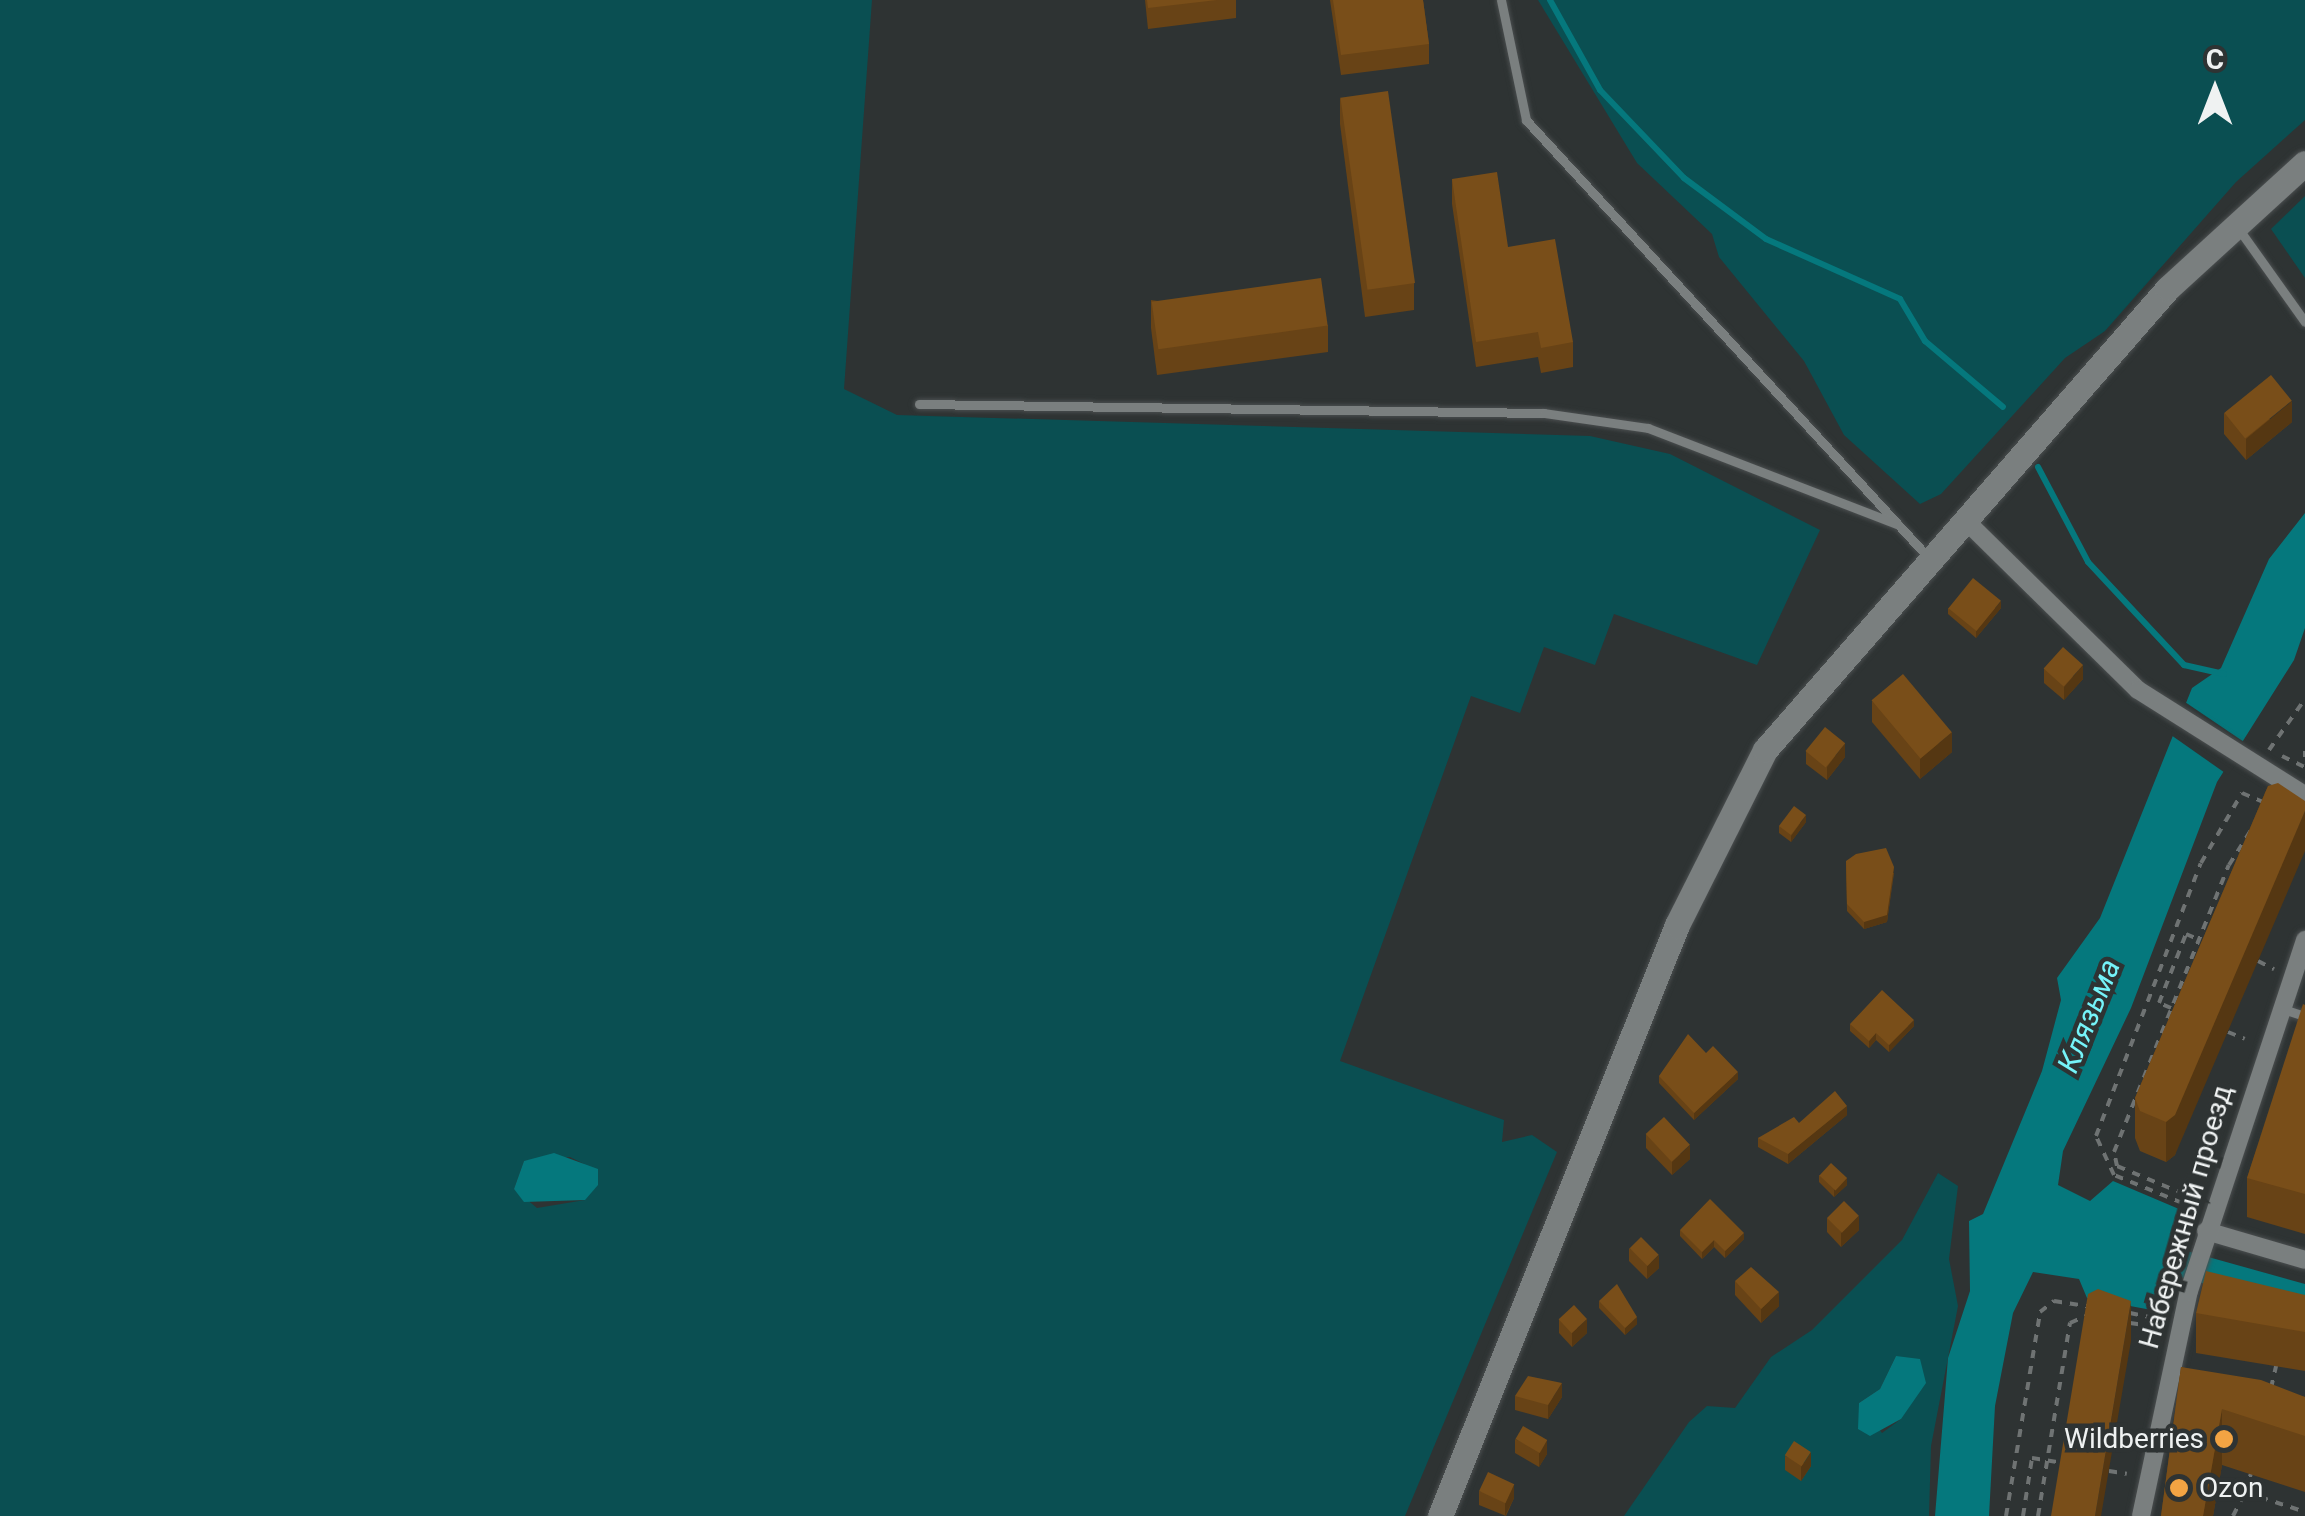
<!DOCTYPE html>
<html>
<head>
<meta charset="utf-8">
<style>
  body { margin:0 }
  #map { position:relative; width:2305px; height:1516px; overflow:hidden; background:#2e3333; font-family:Roboto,sans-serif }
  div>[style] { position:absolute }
  .green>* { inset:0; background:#0a4f52 }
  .water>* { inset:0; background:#05787d }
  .pier>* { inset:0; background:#2e3333 }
  .stream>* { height:6px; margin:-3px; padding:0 3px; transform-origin:3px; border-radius:3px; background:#05787d }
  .path>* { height:4px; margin-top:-2px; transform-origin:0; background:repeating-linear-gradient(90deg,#6f7373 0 8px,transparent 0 16px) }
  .roads { filter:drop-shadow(0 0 2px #4a4e4f) drop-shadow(0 0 2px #4a4e4f) }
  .lane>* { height:9px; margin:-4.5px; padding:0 4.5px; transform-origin:4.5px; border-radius:4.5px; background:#7a7f7f }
  .street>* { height:18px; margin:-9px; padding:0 9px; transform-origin:9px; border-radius:9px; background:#7a7f7f }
  .secondary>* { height:25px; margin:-12.5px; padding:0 12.5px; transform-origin:12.5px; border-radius:12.5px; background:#7a7f7f }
  .wall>* { inset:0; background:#684316 }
  .shaded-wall>* { inset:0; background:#553712 }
  .building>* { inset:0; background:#794e19; transform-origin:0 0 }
  .dots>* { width:28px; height:28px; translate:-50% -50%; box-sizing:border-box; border:5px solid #2e3333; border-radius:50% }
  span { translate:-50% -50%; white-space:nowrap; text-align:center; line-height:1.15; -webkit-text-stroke:9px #2e3333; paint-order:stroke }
  .street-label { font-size:28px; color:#eff2f2 }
  .poi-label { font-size:28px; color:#eff2f2 }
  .right { translate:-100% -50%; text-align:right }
  .left { translate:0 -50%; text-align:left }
  .water-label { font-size:30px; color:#75f3f9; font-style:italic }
  .north { position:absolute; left:2165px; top:40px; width:100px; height:100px; -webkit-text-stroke:8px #2e3333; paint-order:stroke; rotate:0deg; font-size:28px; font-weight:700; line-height:40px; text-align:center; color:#eff2f2 }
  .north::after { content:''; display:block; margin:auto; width:35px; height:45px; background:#eff2f2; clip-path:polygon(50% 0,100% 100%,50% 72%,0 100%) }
</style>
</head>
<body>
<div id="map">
  <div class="green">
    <div style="clip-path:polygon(evenodd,0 0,872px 0,844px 389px,897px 415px,1590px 436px,1670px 454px,1820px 530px,1757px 665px,1614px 614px,1595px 665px,1544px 647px,1520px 713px,1471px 696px,1340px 1061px,1504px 1120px,1502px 1142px,1532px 1135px,1557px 1152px,1405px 1516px,0 1516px,0 0,570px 1157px,584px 1164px,585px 1200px,537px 1208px,514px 1189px,524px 1161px,570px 1157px)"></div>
    <div style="clip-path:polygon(1538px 0,2305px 0,2305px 120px,2236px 182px,2105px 331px,2065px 358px,1941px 494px,1920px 504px,1844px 435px,1804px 361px,1719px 257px,1712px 234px,1637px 163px)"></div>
    <div style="clip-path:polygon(2305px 196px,2305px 278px,2271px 229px)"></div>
    <div style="clip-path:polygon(evenodd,1938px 1173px,1958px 1186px,1949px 1259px,1958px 1306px,1931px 1446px,1929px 1516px,1624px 1516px,1689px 1422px,1707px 1406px,1735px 1408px,1771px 1357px,1812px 1330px,1902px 1240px,1938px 1173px,1896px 1356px,1901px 1419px,1882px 1433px,1859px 1403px,1880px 1389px,1896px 1356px)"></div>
  </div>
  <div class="water">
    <div style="clip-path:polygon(2305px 513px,2305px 628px,2294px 660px,2217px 782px,2131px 1008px,2063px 1151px,2058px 1185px,2090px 1201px,2113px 1181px,2186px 1212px,2176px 1248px,2305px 1284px,2305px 1313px,2167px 1273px,2157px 1311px,2087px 1298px,2079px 1279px,2033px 1272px,2013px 1313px,1995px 1406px,1989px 1516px,1935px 1516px,1948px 1358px,1970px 1291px,1969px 1221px,1983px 1214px,2042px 1071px,2061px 1000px,2057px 978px,2100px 918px,2192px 688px,2221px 668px,2269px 559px)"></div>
    <div style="clip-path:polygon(554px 1153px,598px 1169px,598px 1185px,585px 1200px,524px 1202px,514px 1189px,524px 1161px)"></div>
    <div style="clip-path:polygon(1896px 1356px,1920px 1359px,1926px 1383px,1901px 1419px,1870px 1436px,1858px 1429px,1859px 1403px,1880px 1389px)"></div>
  </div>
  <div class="pier">
    <div style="clip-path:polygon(2182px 700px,2250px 746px,2228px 775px,2171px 735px)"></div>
  </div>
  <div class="stream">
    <div style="left:1550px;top:0;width:103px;rotate:60.9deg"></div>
    <div style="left:1600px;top:90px;width:122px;rotate:46.3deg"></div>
    <div style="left:1684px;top:178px;width:102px;rotate:36.6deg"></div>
    <div style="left:1766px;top:239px;width:147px;rotate:24.1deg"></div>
    <div style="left:1900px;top:299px;width:49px;rotate:59.2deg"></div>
    <div style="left:1925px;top:341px;width:102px;rotate:40.2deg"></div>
    <div style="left:2038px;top:467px;width:107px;rotate:62.2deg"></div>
    <div style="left:2088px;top:562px;width:141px;rotate:47deg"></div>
    <div style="left:2184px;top:665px;width:41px;rotate:12.7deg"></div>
  </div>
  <div class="path">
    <div style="left:2269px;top:750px;width:62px;rotate:-54.8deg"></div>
    <div style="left:2305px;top:751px;width:6px;rotate:90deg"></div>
    <div style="left:2282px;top:756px;width:25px;rotate:26deg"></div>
    <div style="left:2258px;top:961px;width:18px;rotate:27deg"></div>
    <div style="left:2171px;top:1008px;width:13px;rotate:-157deg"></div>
    <div style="left:2159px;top:1003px;width:74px;rotate:-68.6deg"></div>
    <div style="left:2186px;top:934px;width:13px;rotate:23deg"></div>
    <div style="left:2228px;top:1032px;width:18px;rotate:22deg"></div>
    <div style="left:2184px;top:1194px;width:73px;rotate:-157.3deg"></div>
    <div style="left:2117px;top:1166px;width:14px;rotate:-102deg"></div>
    <div style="left:2114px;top:1152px;width:309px;rotate:-68.2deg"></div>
    <div style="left:2229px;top:865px;width:64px;rotate:-57.8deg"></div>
    <div style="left:2197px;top:1209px;width:90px;rotate:-157.7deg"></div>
    <div style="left:2114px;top:1175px;width:43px;rotate:-114.8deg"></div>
    <div style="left:2096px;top:1136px;width:292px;rotate:-69deg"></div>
    <div style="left:2201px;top:863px;width:81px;rotate:-59.6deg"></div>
    <div style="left:2242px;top:793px;width:23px;rotate:23deg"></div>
    <div style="left:2130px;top:1313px;width:30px;rotate:12deg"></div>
    <div style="left:2130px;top:1323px;width:27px;rotate:8deg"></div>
    <div style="left:2271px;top:1388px;width:26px;rotate:-77deg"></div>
    <div style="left:2109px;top:1471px;width:18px;rotate:9deg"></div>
    <div style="left:2245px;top:1492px;width:20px;rotate:-72deg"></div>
    <div style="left:2006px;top:1516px;width:207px;rotate:-80.5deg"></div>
    <div style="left:2040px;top:1312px;width:18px;rotate:-38deg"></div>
    <div style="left:2054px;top:1301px;width:37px;rotate:9deg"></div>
    <div style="left:2023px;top:1516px;width:59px;rotate:-81.2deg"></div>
    <div style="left:2032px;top:1458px;width:30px;rotate:9deg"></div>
    <div style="left:2038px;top:1516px;width:196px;rotate:-80.6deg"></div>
    <div style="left:2070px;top:1323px;width:17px;rotate:-24deg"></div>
    <div style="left:2233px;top:1516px;width:27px;rotate:-63deg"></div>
    <div style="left:2245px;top:1492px;width:63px;rotate:18.4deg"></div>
  </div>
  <div class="roads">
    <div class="lane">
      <div style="left:1501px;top:0;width:123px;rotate:78.2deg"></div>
      <div style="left:1526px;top:120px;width:592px;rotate:47.39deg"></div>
      <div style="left:2238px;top:228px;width:115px;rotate:54.5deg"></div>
      <div style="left:919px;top:404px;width:625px;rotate:0.83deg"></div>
      <div style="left:1544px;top:413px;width:105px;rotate:8.2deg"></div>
      <div style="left:1648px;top:428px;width:267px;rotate:21.1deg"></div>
      <div style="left:2280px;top:1008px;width:26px;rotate:18deg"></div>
    </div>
    <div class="street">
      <div style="left:1966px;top:521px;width:241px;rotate:44.5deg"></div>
      <div style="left:2138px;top:690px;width:197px;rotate:32.2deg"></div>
      <div style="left:2206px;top:1231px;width:103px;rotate:16.3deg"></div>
      <div style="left:2141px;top:1516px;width:230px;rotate:-78deg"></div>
      <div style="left:2189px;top:1291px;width:370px;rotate:-71.7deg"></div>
    </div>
    <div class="secondary">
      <div style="left:1440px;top:1516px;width:637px;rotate:-68.15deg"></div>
      <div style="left:1677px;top:925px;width:196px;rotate:-63.3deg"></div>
      <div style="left:1765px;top:750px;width:613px;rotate:-48.9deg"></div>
      <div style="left:2168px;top:288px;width:185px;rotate:-42.4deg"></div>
    </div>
  </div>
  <div class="wall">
    <div style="clip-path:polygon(1145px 0,1236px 0,1236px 18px,1148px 29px)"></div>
    <div style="clip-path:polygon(1330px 0,1423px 0,1429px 44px,1429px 64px,1341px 75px)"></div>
    <div style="clip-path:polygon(1340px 97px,1414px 283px,1414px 310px,1365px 317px,1340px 124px)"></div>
    <div style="clip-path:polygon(1452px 179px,1508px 247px,1573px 342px,1573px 367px,1541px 373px,1538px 357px,1476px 367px,1452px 204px)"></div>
    <div style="clip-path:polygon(1151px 300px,1328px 325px,1328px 352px,1157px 375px,1151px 328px)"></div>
    <div style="clip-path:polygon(2224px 413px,2292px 422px,2246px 460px,2224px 434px)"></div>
    <div style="clip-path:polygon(1948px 608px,2001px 608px,1976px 638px,1948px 614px)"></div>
    <div style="clip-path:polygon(2044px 669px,2083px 679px,2064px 700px,2044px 683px)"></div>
    <div style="clip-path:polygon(1872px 701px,1952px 752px,1920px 779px,1872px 722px)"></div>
    <div style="clip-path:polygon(1806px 751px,1845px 757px,1827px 780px,1806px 764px)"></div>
    <div style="clip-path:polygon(2268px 786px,2175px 1155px,2166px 1162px,2140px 1151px,2135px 1138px,2135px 1098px)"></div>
    <div style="clip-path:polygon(1806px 822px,1791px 842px,1779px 833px,1779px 826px)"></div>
    <div style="clip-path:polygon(1846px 861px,1894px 873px,1887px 922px,1864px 929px,1847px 911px)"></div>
    <div style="clip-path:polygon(2305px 1005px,2305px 1234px,2247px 1217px,2247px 1178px)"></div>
    <div style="clip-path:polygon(1850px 1024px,1914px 1026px,1889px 1052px,1876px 1040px,1869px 1048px,1850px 1031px)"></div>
    <div style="clip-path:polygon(1706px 1053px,1738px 1079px,1694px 1120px,1659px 1083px,1659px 1076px)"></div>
    <div style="clip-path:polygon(1847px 1115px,1788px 1164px,1758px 1147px,1758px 1138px,1799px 1123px)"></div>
    <div style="clip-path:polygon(1646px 1134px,1690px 1159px,1672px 1175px,1646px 1148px)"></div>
    <div style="clip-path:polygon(1819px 1175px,1847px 1185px,1834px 1197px,1819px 1182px)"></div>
    <div style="clip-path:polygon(1827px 1218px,1859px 1230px,1841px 1247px,1827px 1232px)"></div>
    <div style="clip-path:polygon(1680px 1230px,1744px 1239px,1725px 1258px,1714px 1247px,1702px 1259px,1680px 1236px)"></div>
    <div style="clip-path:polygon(1629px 1248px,1659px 1268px,1647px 1279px,1629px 1261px)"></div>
    <div style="clip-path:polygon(1735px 1281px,1779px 1306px,1761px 1323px,1735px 1295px)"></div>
    <div style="clip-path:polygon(2305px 1295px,2305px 1371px,2196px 1353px,2196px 1313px)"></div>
    <div style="clip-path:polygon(1599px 1301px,1637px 1324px,1625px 1335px,1599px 1308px)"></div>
    <div style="clip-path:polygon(1559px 1319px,1587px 1333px,1572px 1347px,1559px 1333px)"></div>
    <div style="clip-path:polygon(2181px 1367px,2305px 1397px,2305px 1492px,2222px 1465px,2213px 1516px,2161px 1516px)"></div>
    <div style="clip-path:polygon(1515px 1396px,1562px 1397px,1548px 1419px,1515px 1410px)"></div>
    <div style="clip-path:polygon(1515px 1439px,1547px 1454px,1539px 1467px,1515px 1453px)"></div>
    <div style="clip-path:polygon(1785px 1456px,1811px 1466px,1801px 1481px,1785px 1470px)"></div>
    <div style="clip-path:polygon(1479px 1491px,1514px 1498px,1506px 1516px,1479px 1505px)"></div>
  </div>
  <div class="shaded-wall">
    <div style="clip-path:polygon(2292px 401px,2292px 422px,2246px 460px,2246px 439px)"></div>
    <div style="clip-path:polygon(2001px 601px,2001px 608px,1976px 638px,1976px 631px)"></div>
    <div style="clip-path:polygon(2083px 665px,2083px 679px,2064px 700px,2064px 687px)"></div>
    <div style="clip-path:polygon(1952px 732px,1952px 752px,1920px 779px,1920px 759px)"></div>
    <div style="clip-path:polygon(1845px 743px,1845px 757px,1827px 780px,1827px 767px)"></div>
    <div style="clip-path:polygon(2305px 811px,2305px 851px,2175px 1155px,2166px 1162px,2166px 1122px)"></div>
    <div style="clip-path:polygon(1806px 815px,1806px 822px,1791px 842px,1791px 836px)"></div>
    <div style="clip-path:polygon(1894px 867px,1887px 922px,1864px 929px,1864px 922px)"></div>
    <div style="clip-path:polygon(1914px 1020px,1914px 1026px,1889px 1052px,1889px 1045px)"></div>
    <div style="clip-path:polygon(1876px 1033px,1876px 1040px,1869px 1048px,1869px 1041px)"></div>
    <div style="clip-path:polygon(1738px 1072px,1738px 1079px,1694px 1120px,1694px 1113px)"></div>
    <div style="clip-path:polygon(1847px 1106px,1847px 1115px,1788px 1164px,1788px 1154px)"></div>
    <div style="clip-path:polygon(1690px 1145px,1690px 1159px,1672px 1175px,1672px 1162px)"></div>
    <div style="clip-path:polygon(1847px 1178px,1847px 1185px,1834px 1197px,1834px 1190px)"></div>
    <div style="clip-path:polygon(1859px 1216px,1859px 1230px,1841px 1247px,1841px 1233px)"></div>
    <div style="clip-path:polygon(1744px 1233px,1744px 1239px,1725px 1258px,1725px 1251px)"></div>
    <div style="clip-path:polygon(1714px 1240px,1714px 1247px,1702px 1259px,1702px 1252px)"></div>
    <div style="clip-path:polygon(1659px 1255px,1659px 1268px,1647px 1279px,1647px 1266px)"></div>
    <div style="clip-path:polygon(1779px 1292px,1779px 1306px,1761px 1323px,1761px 1309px)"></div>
    <div style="clip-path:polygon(2131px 1301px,2131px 1341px,2101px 1516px,2095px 1516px)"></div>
    <div style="clip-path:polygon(1637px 1317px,1637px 1324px,1625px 1335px,1625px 1328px)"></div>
    <div style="clip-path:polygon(1587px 1319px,1587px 1333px,1572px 1347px,1572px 1333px)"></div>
    <div style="clip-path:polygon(1562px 1383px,1562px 1397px,1548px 1419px,1548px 1405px)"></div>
    <div style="clip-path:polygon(2222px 1409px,2222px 1465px,2213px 1516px,2203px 1516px)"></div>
    <div style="clip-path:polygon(1547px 1440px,1547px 1454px,1539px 1467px,1539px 1453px)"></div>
    <div style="clip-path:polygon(1811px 1452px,1811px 1466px,1801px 1481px,1801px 1467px)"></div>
    <div style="clip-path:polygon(1514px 1484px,1514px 1498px,1505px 1516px,1505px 1503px)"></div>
  </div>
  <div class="building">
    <div style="clip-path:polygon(1147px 0,1217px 0,1148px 8px)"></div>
    <div style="clip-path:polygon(1333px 0,1423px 0,1429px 44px,1341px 55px)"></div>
    <div style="left:1388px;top:91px;width:194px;height:48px;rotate:82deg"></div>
    <div style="clip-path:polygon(1497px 172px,1508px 247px,1555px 239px,1573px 342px,1541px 348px,1538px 332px,1476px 342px,1452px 179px)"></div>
    <div style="left:1321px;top:278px;width:48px;height:171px;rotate:82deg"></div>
    <div style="left:2271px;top:375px;width:33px;height:60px;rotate:51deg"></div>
    <div style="left:1973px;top:578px;width:36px;height:39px;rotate:39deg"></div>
    <div style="left:2063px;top:647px;width:27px;height:29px;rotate:42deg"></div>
    <div style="left:1903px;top:674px;width:76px;height:41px;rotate:50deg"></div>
    <div style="left:1825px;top:727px;width:26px;height:31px;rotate:39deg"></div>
    <div style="clip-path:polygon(2278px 783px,2305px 801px,2305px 811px,2175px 1115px,2166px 1122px,2140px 1111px,2135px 1098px,2268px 786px)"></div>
    <div style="left:1794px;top:806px;width:15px;height:25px;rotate:37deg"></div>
    <div style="clip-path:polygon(1886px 848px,1894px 867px,1887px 915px,1864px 922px,1847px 904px,1846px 861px,1856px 854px)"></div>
    <div style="clip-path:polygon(1882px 990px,1914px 1020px,1889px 1045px,1876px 1033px,1869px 1041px,1850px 1024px)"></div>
    <div style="clip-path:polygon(2303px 1004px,2305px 1005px,2305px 1194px,2247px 1178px)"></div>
    <div style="clip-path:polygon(1688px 1034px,1706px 1053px,1713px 1046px,1738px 1072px,1694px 1113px,1659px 1076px)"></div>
    <div style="clip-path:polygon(1835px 1091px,1847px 1106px,1788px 1154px,1758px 1138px,1794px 1117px,1799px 1123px)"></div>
    <div style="left:1664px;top:1117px;width:38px;height:25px;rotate:47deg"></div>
    <div style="left:1831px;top:1163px;width:22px;height:17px;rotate:43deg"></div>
    <div style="clip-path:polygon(1710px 1199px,1744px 1233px,1725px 1251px,1714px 1240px,1702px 1252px,1680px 1230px)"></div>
    <div style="left:1844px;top:1201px;width:21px;height:24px;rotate:45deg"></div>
    <div style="left:1641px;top:1237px;width:25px;height:16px;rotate:45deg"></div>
    <div style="clip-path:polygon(1751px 1267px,1779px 1292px,1761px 1309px,1735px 1281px)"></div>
    <div style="clip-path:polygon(2206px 1271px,2305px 1295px,2305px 1332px,2196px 1313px)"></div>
    <div style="clip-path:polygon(1617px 1284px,1637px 1317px,1625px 1328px,1599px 1301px)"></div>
    <div style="clip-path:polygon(2098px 1289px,2131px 1301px,2095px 1516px,2051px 1516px,2088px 1294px)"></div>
    <div style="left:1574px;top:1305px;width:19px;height:21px;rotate:47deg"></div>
    <div style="clip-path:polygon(2181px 1367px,2261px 1380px,2305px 1397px,2305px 1436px,2222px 1409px,2203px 1516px,2161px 1516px)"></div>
    <div style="clip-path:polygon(1528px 1376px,1562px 1383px,1548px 1405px,1515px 1396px)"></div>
    <div style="left:1523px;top:1426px;width:28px;height:15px;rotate:30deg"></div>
    <div style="left:1794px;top:1441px;width:20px;height:17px;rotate:33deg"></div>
    <div style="left:1488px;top:1472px;width:29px;height:21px;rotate:25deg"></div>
  </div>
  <div class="dots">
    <div style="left:2224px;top:1439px;background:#f3a443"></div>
    <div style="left:2179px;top:1488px;background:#f3a443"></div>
  </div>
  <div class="street-label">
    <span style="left:2186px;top:1217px;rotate:-74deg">Набережный проезд</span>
  </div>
  <div class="poi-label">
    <span class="right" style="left:2204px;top:1439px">Wildberries</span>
    <span class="left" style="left:2199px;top:1488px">Ozon</span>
  </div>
  <div class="water-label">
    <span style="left:2089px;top:1016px;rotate:-68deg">Клязьма</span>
  </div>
  <div class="north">С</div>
</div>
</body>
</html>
